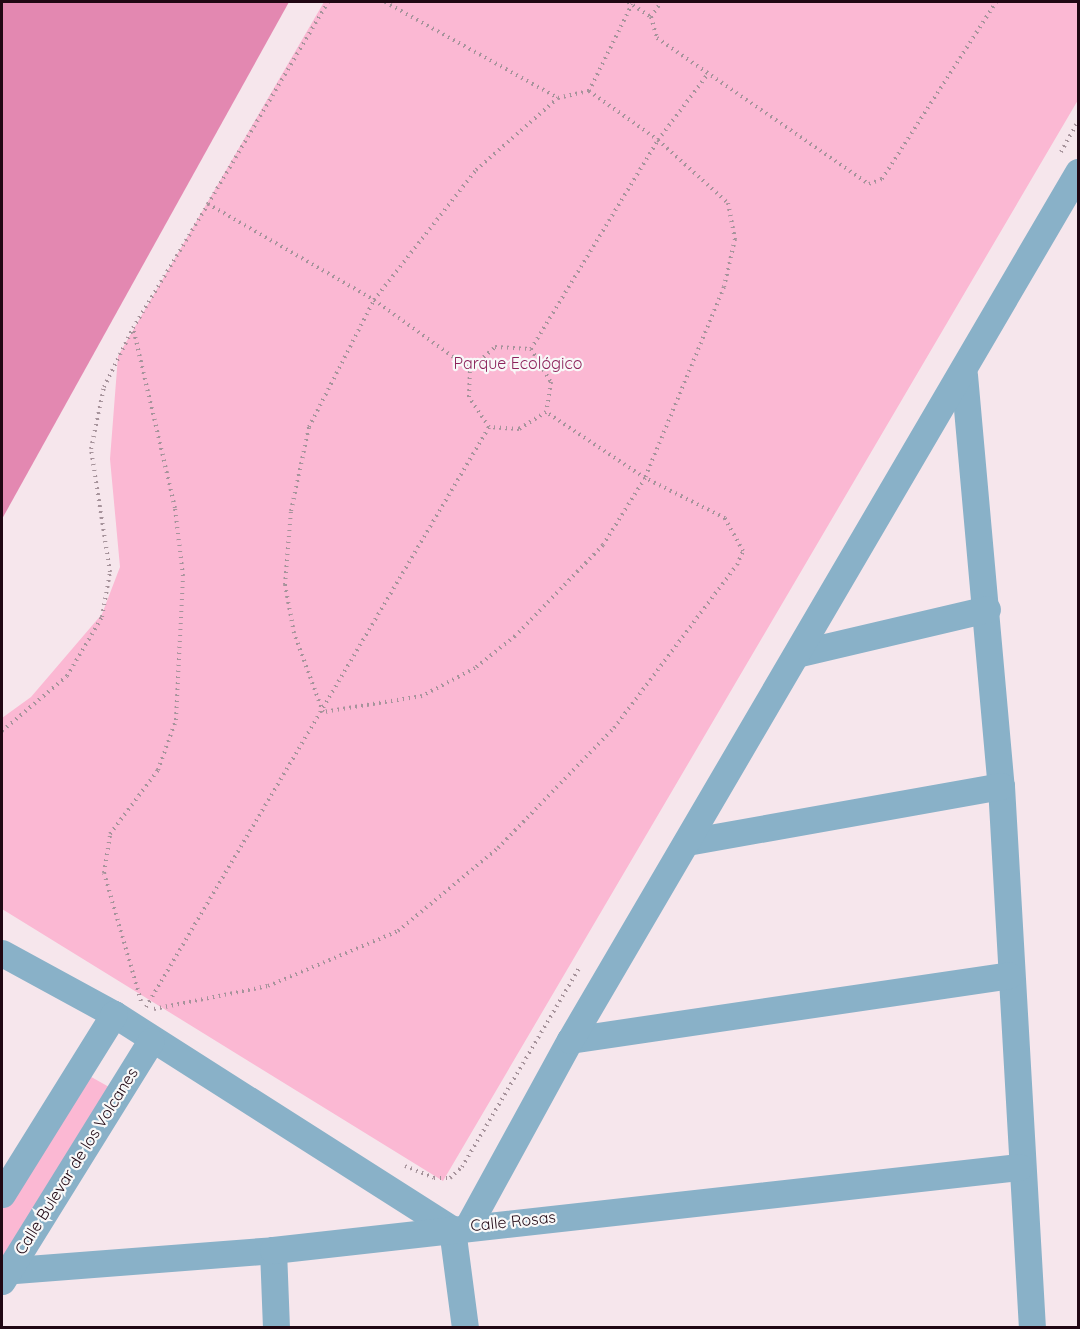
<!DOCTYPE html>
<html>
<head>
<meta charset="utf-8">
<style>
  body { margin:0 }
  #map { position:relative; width:1080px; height:1329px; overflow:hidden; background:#f6e6ec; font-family:Quicksand,sans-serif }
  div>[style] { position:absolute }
  .green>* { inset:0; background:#fbb8d3 }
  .forest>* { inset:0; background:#e388b1 }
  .path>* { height:4px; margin-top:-2px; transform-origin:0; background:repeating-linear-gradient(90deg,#a6939b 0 1.5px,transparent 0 6px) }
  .minor>* { height:27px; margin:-13.5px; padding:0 13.5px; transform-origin:13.5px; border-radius:13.5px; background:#89b1c8 }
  span { translate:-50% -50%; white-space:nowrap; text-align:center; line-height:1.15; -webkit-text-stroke:4.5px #f8f8f8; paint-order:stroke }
  .park-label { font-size:16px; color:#8c225b }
  .street-label { font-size:16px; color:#200713 }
  .frame { position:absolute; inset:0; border:3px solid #200713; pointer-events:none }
</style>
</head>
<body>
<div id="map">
  <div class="green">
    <div style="clip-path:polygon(324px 2px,1078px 2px,1078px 100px,443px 1181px,2px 909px,2px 718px,31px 697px,102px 614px,120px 567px,110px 459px,118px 356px)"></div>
    <div style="clip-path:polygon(77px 1069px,118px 1092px,2px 1281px,2px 1194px)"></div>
  </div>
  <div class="forest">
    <div style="clip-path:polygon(2px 2px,289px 2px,2px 519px)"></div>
  </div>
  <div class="path">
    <div style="left:385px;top:2px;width:198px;rotate:29deg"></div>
    <div style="left:628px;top:2px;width:27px;rotate:33deg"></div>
    <div style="left:651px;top:17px;width:18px;rotate:-56deg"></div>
    <div style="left:651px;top:17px;width:22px;rotate:74deg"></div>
    <div style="left:657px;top:38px;width:257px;rotate:34.6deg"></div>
    <div style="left:869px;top:184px;width:14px;rotate:-21deg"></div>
    <div style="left:882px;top:179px;width:211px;rotate:-57.2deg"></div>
    <div style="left:589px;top:91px;width:85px;rotate:35.4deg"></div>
    <div style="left:658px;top:140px;width:94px;rotate:42deg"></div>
    <div style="left:728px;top:203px;width:37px;rotate:79deg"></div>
    <div style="left:735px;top:239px;width:49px;rotate:102.9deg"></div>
    <div style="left:724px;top:287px;width:207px;rotate:112.5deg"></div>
    <div style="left:645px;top:478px;width:79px;rotate:122.1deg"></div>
    <div style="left:603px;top:545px;width:127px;rotate:134deg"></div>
    <div style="left:515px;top:636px;width:51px;rotate:141.3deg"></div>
    <div style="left:475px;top:668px;width:60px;rotate:152.2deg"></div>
    <div style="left:422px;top:696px;width:100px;rotate:170.8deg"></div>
    <div style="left:323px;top:712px;width:84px;rotate:-110.2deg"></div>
    <div style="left:294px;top:633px;width:49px;rotate:-100.6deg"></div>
    <div style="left:285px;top:585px;width:74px;rotate:-85.4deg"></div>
    <div style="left:291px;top:511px;width:86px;rotate:-77.9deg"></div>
    <div style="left:309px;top:427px;width:143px;rotate:-62.9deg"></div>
    <div style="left:374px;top:300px;width:165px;rotate:-51.9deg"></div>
    <div style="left:476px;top:170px;width:109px;rotate:-41.3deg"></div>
    <div style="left:558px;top:98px;width:32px;rotate:-13deg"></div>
    <div style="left:589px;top:91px;width:97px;rotate:-63.7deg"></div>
    <div style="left:1061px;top:152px;width:35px;rotate:-61deg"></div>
    <div style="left:208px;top:204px;width:235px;rotate:-59.3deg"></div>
    <div style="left:531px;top:349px;width:245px;rotate:-58.7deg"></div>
    <div style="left:658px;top:140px;width:83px;rotate:-52.9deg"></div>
    <div style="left:2px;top:731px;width:85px;rotate:-40.2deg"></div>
    <div style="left:67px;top:676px;width:69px;rotate:-59.3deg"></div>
    <div style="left:102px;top:617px;width:46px;rotate:-79.9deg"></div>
    <div style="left:110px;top:572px;width:124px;rotate:-98.8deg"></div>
    <div style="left:91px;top:449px;width:63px;rotate:-78.2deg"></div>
    <div style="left:104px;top:387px;width:66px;rotate:-63.8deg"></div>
    <div style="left:141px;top:1001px;width:133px;rotate:-106.1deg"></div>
    <div style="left:104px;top:873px;width:39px;rotate:-81deg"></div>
    <div style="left:110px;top:834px;width:80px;rotate:-53.1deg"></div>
    <div style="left:158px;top:770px;width:53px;rotate:-70.2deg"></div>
    <div style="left:176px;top:720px;width:144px;rotate:-87.2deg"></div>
    <div style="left:183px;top:576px;width:68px;rotate:-96.7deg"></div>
    <div style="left:175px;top:508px;width:185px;rotate:-103.1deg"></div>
    <div style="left:133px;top:328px;width:145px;rotate:-58.8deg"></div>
    <div style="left:208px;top:204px;width:192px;rotate:30deg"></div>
    <div style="left:374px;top:300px;width:118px;rotate:35.7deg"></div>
    <div style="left:146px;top:1007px;width:674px;rotate:-59.4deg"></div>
    <div style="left:489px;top:427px;width:36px;rotate:-124deg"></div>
    <div style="left:469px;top:397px;width:28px;rotate:-88deg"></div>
    <div style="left:470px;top:369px;width:33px;rotate:-41deg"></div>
    <div style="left:495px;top:347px;width:36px;rotate:3deg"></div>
    <div style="left:531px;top:349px;width:39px;rotate:59deg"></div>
    <div style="left:551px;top:382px;width:30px;rotate:99deg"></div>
    <div style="left:546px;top:412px;width:32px;rotate:148deg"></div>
    <div style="left:519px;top:429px;width:30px;rotate:-176deg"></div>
    <div style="left:154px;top:1009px;width:116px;rotate:-11.4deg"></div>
    <div style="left:268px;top:986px;width:141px;rotate:-22.9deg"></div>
    <div style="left:398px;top:931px;width:130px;rotate:-39.7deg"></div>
    <div style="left:498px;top:848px;width:167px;rotate:-46deg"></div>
    <div style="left:614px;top:728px;width:204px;rotate:-53deg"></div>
    <div style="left:737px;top:565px;width:15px;rotate:-67deg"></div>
    <div style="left:743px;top:551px;width:38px;rotate:-119deg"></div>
    <div style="left:725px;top:518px;width:89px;rotate:-153.4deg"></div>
    <div style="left:645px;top:478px;width:119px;rotate:-146.3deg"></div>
    <div style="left:405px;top:1166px;width:31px;rotate:22deg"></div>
    <div style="left:434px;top:1178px;width:16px"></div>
    <div style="left:450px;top:1178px;width:16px;rotate:-43deg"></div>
    <div style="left:462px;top:1167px;width:232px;rotate:-59.5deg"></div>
  </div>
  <div class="minor">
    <div style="left:964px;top:375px;width:413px;rotate:84.9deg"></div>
    <div style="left:1001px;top:786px;width:543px;rotate:86.73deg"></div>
    <div style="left:800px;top:653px;width:192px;rotate:-13.2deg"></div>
    <div style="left:687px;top:842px;width:319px;rotate:-10.1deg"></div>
    <div style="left:2px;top:953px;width:128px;rotate:28.6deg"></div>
    <div style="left:114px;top:1014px;width:401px;rotate:32.5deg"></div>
    <div style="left:452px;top:1229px;width:100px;rotate:82.5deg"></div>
    <div style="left:570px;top:1040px;width:443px;rotate:-8.4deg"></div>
    <div style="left:2px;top:1194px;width:212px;rotate:-58.1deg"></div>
    <div style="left:468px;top:1226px;width:212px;rotate:-61.3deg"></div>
    <div style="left:570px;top:1040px;width:1006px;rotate:-59.66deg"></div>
    <div style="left:273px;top:1250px;width:78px;rotate:87.8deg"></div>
    <div style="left:2px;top:1271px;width:272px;rotate:-4.4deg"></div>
    <div style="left:273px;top:1250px;width:751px;rotate:-6.35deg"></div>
    <div style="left:2px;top:1281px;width:282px;rotate:-58.2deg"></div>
  </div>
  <div class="park-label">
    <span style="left:518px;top:363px">Parque Ecológico</span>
  </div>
  <div class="street-label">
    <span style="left:76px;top:1161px;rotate:-58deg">Calle Bulevar de los Volcanes</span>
    <span style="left:513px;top:1221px;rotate:-6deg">Calle Rosas</span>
  </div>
  <div class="frame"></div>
</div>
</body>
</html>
